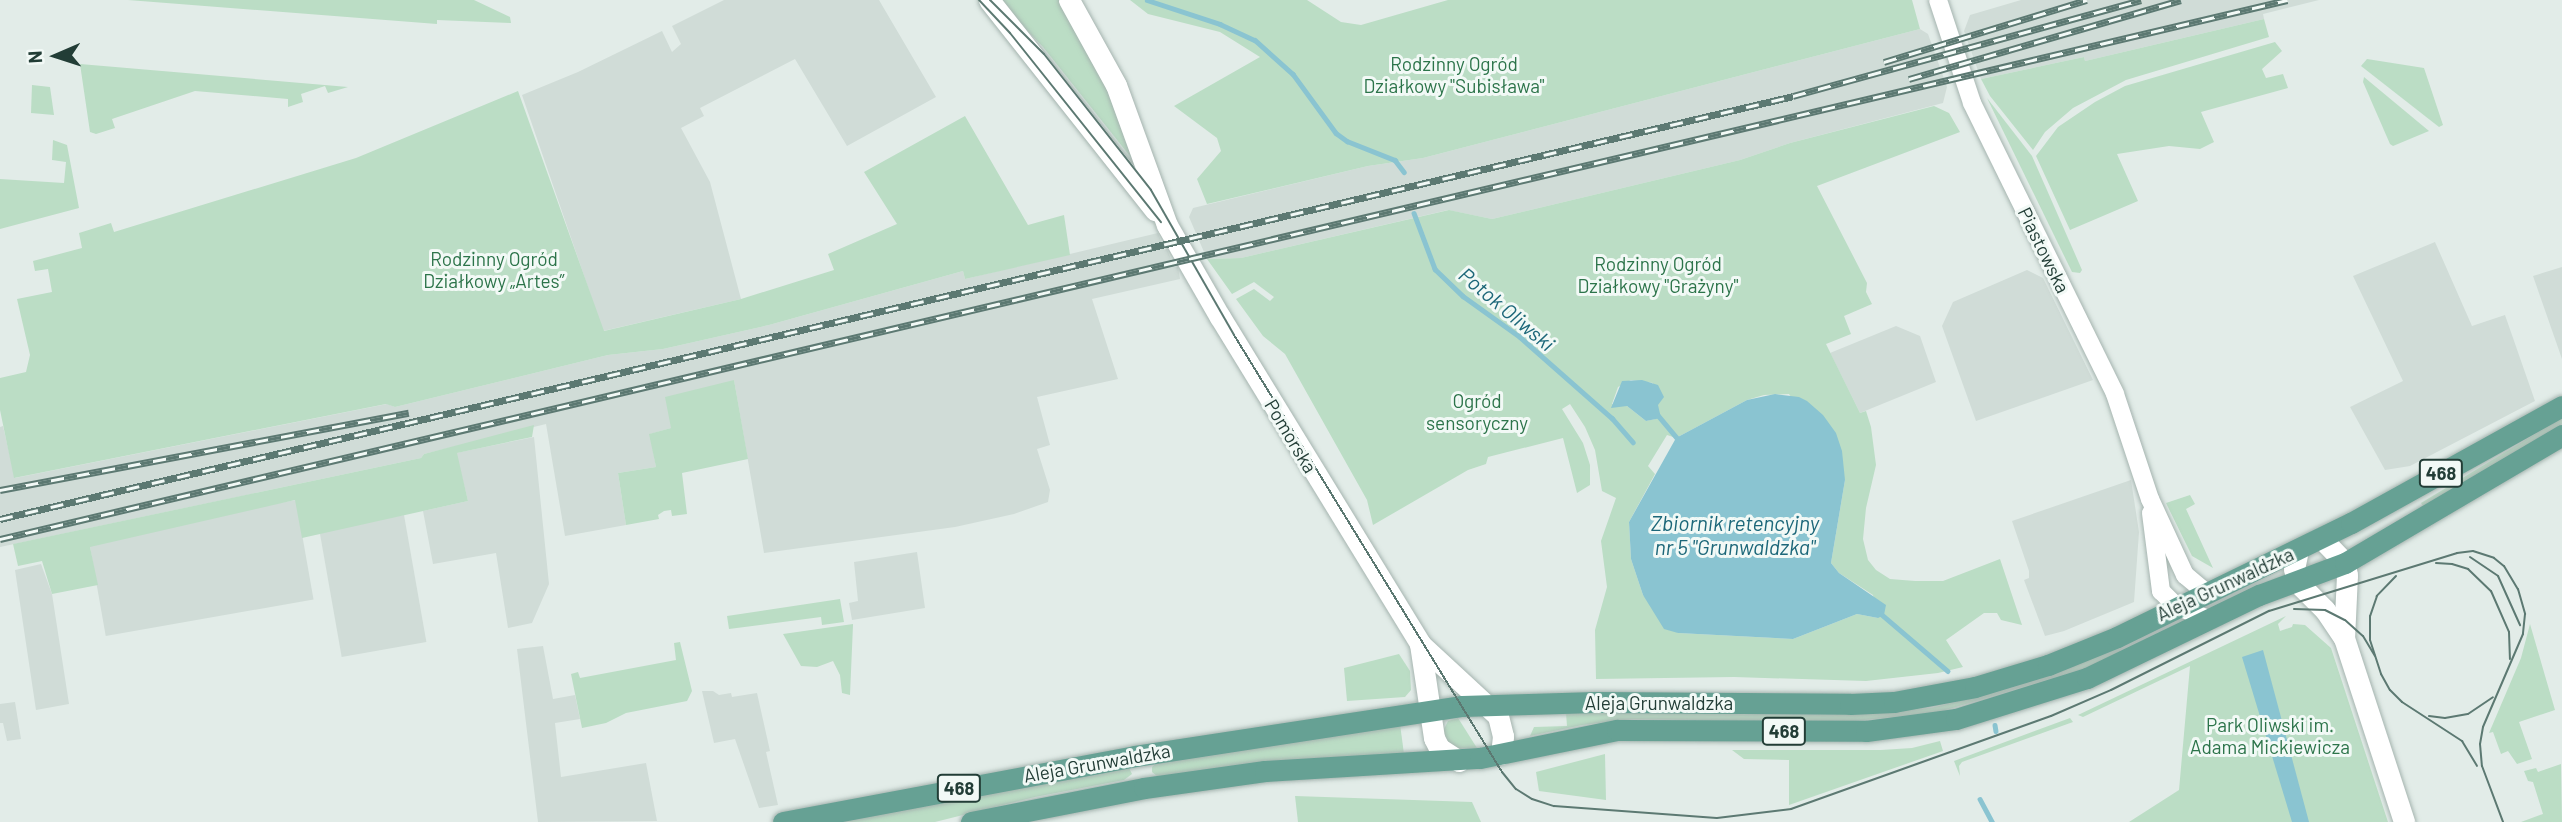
<!DOCTYPE html>
<html>
<head>
<meta charset="utf-8">
<style>
  body { margin:0 }
  #map { position:relative; width:2562px; height:822px; overflow:hidden; background:#e2ece8; font-family:Barlow,sans-serif }
  div>[style] { position:absolute }
  .built>* { inset:0; background:#d0dcd7; transform-origin:0 0 }
  .green>* { inset:0; background:#bbddc5 }
  .water>* { inset:0; background:#8ac4d1 }
  .stream>* { height:4.5px; margin:-2.25px; padding:0 2.25px; transform-origin:2.25px; border-radius:2.25px; background:#8ac4d1 }
  .roads { filter:drop-shadow(0 0 2px #a5b4af) drop-shadow(0 0 2px #a5b4af) }
  .tertiary>* { height:18px; margin:-9px; padding:0 9px; transform-origin:9px; border-radius:9px; background:#fff }
  .secondary>* { height:21px; margin:-10.5px; padding:0 10.5px; transform-origin:10.5px; border-radius:10.5px; background:#fff }
  .primary>* { height:21px; margin:-10.5px; padding:0 10.5px; transform-origin:10.5px; border-radius:10.5px; background:#66a194 }
  .tram>* { height:2px; margin:-1px; padding:0 1px; transform-origin:1px; border-radius:1px; background:#5c7972 }
  .rail>* { height:7px; margin-top:-3.5px; transform-origin:0; background:repeating-linear-gradient(90deg,#f2f9f6 0 13px,#5c7972 0 26px); box-sizing:border-box; border-block:2px solid #5c7972 }
  span { translate:-50% -50%; white-space:nowrap; text-align:center; line-height:1.15; -webkit-text-stroke:6px #f2f9f6; paint-order:stroke }
  .shield-label span { padding:2px 5px; background:#f2f9f6; border:2px solid; border-radius:5px; -webkit-text-stroke-width:0 }
  .shield-label { font-size:18px; color:#223d36; font-weight:700 }
  .park-label { font-size:19px; color:#2c744a }
  .street-label { font-size:19px; color:#223d36 }
  .water-label { font-size:21px; color:#1c6779; font-style:italic }
  .north { position:absolute; left:21px; top:21px; width:70px; height:70px; -webkit-text-stroke:5px #f2f9f6; paint-order:stroke; rotate:267deg; font-size:19px; font-weight:700; line-height:28px; text-align:center; color:#223d36 }
  .north::after { content:''; display:block; margin:auto; width:24px; height:32px; background:#223d36; clip-path:polygon(50% 0,100% 100%,50% 72%,0 100%) }
</style>
</head>
<body>
<div id="map">
  <div class="built">
    <div style="clip-path:polygon(724px 0,879px 0,936px 97px,847px 146px,795px 59px,700px 108px,704px 116px,681px 128px,710px 182px,741px 299px,603px 331px,522px 95px,578px 72px,662px 31px,672px 52px,681px 44px,672px 26px)"></div>
    <div style="clip-path:polygon(2021px 0,2319px 0,2263px 14px,2264px 19px,2085px 61px,2084px 57px,1981px 79px,1964px 31px,1970px 15px)"></div>
    <div style="clip-path:polygon(1920px 29px,1928px 34px,1947px 87px,1943px 103px,1790px 143px,1740px 160px,1492px 219px,1448px 210px,1241px 258px,1207px 259px,1189px 217px,1193px 208px,1368px 166px,1423px 158px)"></div>
    <div style="clip-path:polygon(1158px 233px,1164px 250px,1167px 249px,1174px 267px,1178px 267px,1180px 279px,1092px 299px,1118px 379px,1037px 397px,1050px 445px,1037px 449px,1050px 490px,1048px 502px,1014px 514px,955px 527px,764px 553px,734px 380px,671px 428px,650px 434px,656px 467px,618px 473px,626px 525px,565px 536px,546px 424px,424px 454px,421px 458px,0 547px,0 427px,3px 426px,15px 478px,387px 404px,395px 407px,608px 355px,663px 349px,769px 325px,963px 271px,965px 279px)"></div>
    <div style="clip-path:polygon(2435px 242px,2472px 326px,2505px 315px,2535px 401px,2410px 466px,2385px 470px,2350px 407px,2403px 381px,2353px 276px)"></div>
    <div style="clip-path:polygon(2562px 267px,2562px 359px,2533px 276px)"></div>
    <div style="clip-path:polygon(2027px 270px,2043px 278px,2093px 380px,1976px 421px,1942px 326px,1953px 302px)"></div>
    <div style="clip-path:polygon(1896px 326px,1920px 336px,1936px 382px,1860px 413px,1830px 353px)"></div>
    <div style="clip-path:polygon(534px 437px,549px 584px,532px 623px,508px 628px,496px 553px,433px 564px,423px 511px,468px 501px,456px 453px)"></div>
    <div style="clip-path:polygon(2131px 480px,2139px 532px,2134px 602px,2064px 631px,2045px 636px,2024px 580px,2029px 578px,2029px 571px,2012px 521px)"></div>
    <div style="left:296px;top:500px;width:101px;height:211px;rotate:80deg"></div>
    <div style="left:404px;top:515px;width:129px;height:86px;rotate:80deg"></div>
    <div style="clip-path:polygon(917px 552px,925px 608px,852px 620px,849px 603px,858px 601px,854px 562px)"></div>
    <div style="clip-path:polygon(41px 564px,52px 594px,69px 704px,36px 710px,15px 570px)"></div>
    <div style="clip-path:polygon(543px 646px,553px 699px,575px 695px,580px 719px,555px 723px,561px 777px,646px 763px,657px 821px,538px 822px,517px 649px)"></div>
    <div style="clip-path:polygon(702px 691px,713px 691px,719px 695px,731px 693px,732px 697px,757px 693px,770px 751px,766px 752px,778px 805px,759px 808px,735px 739px,714px 743px)"></div>
    <div style="clip-path:polygon(15px 702px,21px 739px,7px 741px,3px 723px,0 723px,0 704px)"></div>
  </div>
  <div class="green">
    <div style="clip-path:polygon(128px 0,474px 0,510px 17px,511px 23px,437px 20px,437px 24px)"></div>
    <div style="clip-path:polygon(998px 0,1060px 0,1094px 56px,1137px 165px,1043px 47px)"></div>
    <div style="clip-path:polygon(1130px 0,1307px 0,1341px 22px,1361px 25px,1448px 0,1912px 0,1920px 29px,1423px 158px,1368px 166px,1207px 204px,1197px 179px,1221px 151px,1217px 138px,1174px 106px,1260px 57px,1220px 32px,1148px 14px)"></div>
    <div style="clip-path:polygon(2264px 19px,2269px 37px,2126px 80px,2073px 108px,2045px 132px,2033px 150px,1990px 96px,1981px 79px,2084px 57px,2085px 61px)"></div>
    <div style="clip-path:polygon(2275px 42px,2282px 51px,2262px 69px,2266px 78px,2283px 74px,2288px 88px,2201px 112px,2214px 142px,2200px 149px,2169px 146px,2117px 154px,2138px 201px,2070px 230px,2036px 156px,2058px 127px,2095px 102px,2125px 86px)"></div>
    <div style="clip-path:polygon(2367px 59px,2424px 68px,2443px 125px,2439px 127px,2361px 66px)"></div>
    <div style="clip-path:polygon(80px 64px,348px 87px,328px 93px,325px 86px,301px 94px,303px 102px,288px 107px,288px 99px,195px 91px,112px 119px,115px 128px,96px 134px,90px 132px)"></div>
    <div style="clip-path:polygon(2364px 77px,2429px 131px,2393px 146px,2390px 144px,2363px 82px)"></div>
    <div style="clip-path:polygon(32px 85px,50px 87px,54px 115px,31px 113px)"></div>
    <div style="clip-path:polygon(518px 91px,604px 331px,741px 299px,834px 270px,828px 254px,897px 224px,864px 172px,965px 116px,1028px 225px,1064px 215px,1070px 255px,965px 279px,963px 271px,769px 325px,663px 349px,608px 355px,395px 407px,386px 404px,14px 478px,0 410px,0 378px,26px 372px,30px 355px,17px 299px,52px 292px,48px 269px,35px 271px,33px 261px,82px 248px,79px 233px,111px 223px,114px 232px,356px 158px)"></div>
    <div style="clip-path:polygon(1987px 98px,2032px 156px,2082px 270px,2080px 273px,2072px 272px)"></div>
    <div style="clip-path:polygon(evenodd,1934px 106px,1949px 113px,1960px 132px,1817px 186px,1867px 283px,1866px 292px,1872px 304px,1844px 316px,1851px 334px,1826px 344px,1860px 413px,1866px 411px,1871px 427px,1876px 465px,1866px 508px,1863px 539px,1868px 560px,1876px 570px,1890px 579px,1915px 581px,1943px 581px,2000px 559px,2022px 625px,2001px 620px,1997px 613px,1984px 613px,1946px 640px,1963px 667px,1938px 673px,1866px 681px,1734px 677px,1596px 679px,1595px 630px,1607px 587px,1601px 541px,1616px 498px,1602px 491px,1595px 450px,1585px 427px,1570px 404px,1562px 409px,1583px 443px,1590px 465px,1590px 485px,1577px 493px,1563px 438px,1488px 457px,1486px 464px,1468px 470px,1373px 525px,1367px 500px,1285px 354px,1263px 336px,1236px 299px,1254px 289px,1270px 301px,1274px 297px,1254px 282px,1232px 294px,1207px 259px,1241px 258px,1449px 210px,1492px 219px,1740px 160px,1790px 143px,1934px 106px,1631px 380px,1653px 383px,1660px 418px,1646px 421px,1627px 406px,1612px 404px,1618px 387px,1631px 380px,1934px 106px,1789px 394px,1845px 480px,1831px 563px,1839px 573px,1873px 595px,1878px 618px,1857px 614px,1793px 639px,1678px 633px,1643px 595px,1631px 559px,1629px 522px,1655px 474px,1648px 466px,1667px 435px,1676px 438px,1747px 400px,1764px 395px,1789px 394px)"></div>
    <div style="clip-path:polygon(53px 140px,67px 145px,79px 208px,0 229px,0 179px,64px 183px,66px 162px,52px 160px)"></div>
    <div style="clip-path:polygon(734px 380px,748px 459px,682px 473px,687px 514px,672px 516px,671px 510px,664px 511px,658px 515px,659px 519px,626px 525px,618px 473px,656px 467px,649px 434px,671px 428px,665px 397px)"></div>
    <div style="clip-path:polygon(2562px 418px,2562px 424px,2423px 506px,2421px 503px)"></div>
    <div style="clip-path:polygon(534px 425px,532px 437px,457px 453px,468px 501px,302px 538px,295px 500px,90px 547px,98px 585px,52px 594px,42px 561px,18px 566px,13px 544px,421px 458px,424px 454px)"></div>
    <div style="clip-path:polygon(2190px 495px,2195px 504px,2186px 509px,2213px 568px,2192px 556px,2166px 503px)"></div>
    <div style="clip-path:polygon(840px 599px,844px 622px,822px 625px,821px 617px,729px 629px,727px 616px)"></div>
    <div style="clip-path:polygon(2286px 616px,2278px 624px,2280px 631px,2292px 627px,2293px 624px,2305px 625px,2331px 648px,2388px 822px,2129px 822px,2179px 790px,2190px 666px,2083px 717px,2078px 715px)"></div>
    <div style="clip-path:polygon(853px 624px,853px 625px,850px 695px,842px 693px,840px 675px,833px 661px,817px 667px,801px 666px,783px 634px)"></div>
    <div style="clip-path:polygon(2530px 624px,2555px 710px,2519px 722px,2532px 759px,2517px 764px,2508px 751px,2501px 754px,2493px 732px,2489px 733px,2521px 658px)"></div>
    <div style="clip-path:polygon(680px 642px,692px 691px,687px 701px,626px 713px,606px 723px,582px 728px,571px 674px,578px 672px,580px 678px,676px 660px,674px 643px)"></div>
    <div style="clip-path:polygon(2119px 647px,2121px 650px,2114px 655px,2086px 668px,1939px 712px,1846px 722px,1633px 719px,1582px 725px,1530px 736px,1534px 727px,1567px 726px,1566px 713px,1835px 715px,1931px 708px,2012px 688px)"></div>
    <div style="clip-path:polygon(1399px 654px,1410px 671px,1411px 690px,1405px 697px,1347px 701px,1344px 668px)"></div>
    <div style="clip-path:polygon(1458px 718px,1477px 748px,1452px 749px,1442px 733px,1448px 721px)"></div>
    <div style="clip-path:polygon(2070px 718px,2073px 722px,1962px 762px,1959px 766px,1960px 776px,1954px 761px)"></div>
    <div style="clip-path:polygon(1400px 724px,1404px 754px,1157px 776px,1152px 772px,1152px 767px,1158px 762px)"></div>
    <div style="clip-path:polygon(1940px 741px,1943px 751px,1789px 805px,1789px 760px,1744px 759px,1732px 750px,1881px 750px,1912px 748px)"></div>
    <div style="clip-path:polygon(1605px 754px,1606px 800px,1539px 791px,1536px 772px)"></div>
    <div style="clip-path:polygon(2561px 764px,2562px 822px,2521px 822px,2543px 814px,2533px 782px,2528px 781px,2524px 771px,2536px 768px,2538px 772px)"></div>
    <div style="clip-path:polygon(1128px 766px,1132px 774px,1124px 780px,1035px 797px,935px 822px,828px 822px)"></div>
    <div style="clip-path:polygon(1295px 796px,1472px 802px,1481px 822px,1298px 822px)"></div>
  </div>
  <div class="water">
    <div style="clip-path:polygon(1642px 380px,1658px 385px,1664px 397px,1658px 405px,1661px 418px,1646px 421px,1627px 406px,1611px 408px,1622px 381px)"></div>
    <div style="clip-path:polygon(1775px 394px,1799px 397px,1807px 401px,1823px 415px,1836px 433px,1842px 451px,1845px 480px,1831px 563px,1839px 573px,1886px 605px,1884px 615px,1878px 618px,1857px 614px,1793px 639px,1678px 633px,1664px 629px,1643px 595px,1631px 559px,1629px 522px,1676px 438px,1747px 400px)"></div>
    <div style="clip-path:polygon(2263px 650px,2309px 822px,2292px 822px,2242px 657px)"></div>
  </div>
  <div class="stream">
    <div style="left:1147px;top:0;width:77px;rotate:18.2deg"></div>
    <div style="left:1220px;top:24px;width:38px;rotate:25deg"></div>
    <div style="left:1255px;top:40px;width:51px;rotate:41.8deg"></div>
    <div style="left:1293px;top:74px;width:73px;rotate:53.9deg"></div>
    <div style="left:1336px;top:133px;width:14px;rotate:36deg"></div>
    <div style="left:1347px;top:141px;width:52px;rotate:21.6deg"></div>
    <div style="left:1395px;top:160px;width:15px;rotate:53deg"></div>
    <div style="left:1414px;top:213px;width:60px;rotate:69.4deg"></div>
    <div style="left:1435px;top:269px;width:39px;rotate:44deg"></div>
    <div style="left:1463px;top:296px;width:70px;rotate:35.7deg"></div>
    <div style="left:1520px;top:337px;width:123px;rotate:41.4deg"></div>
    <div style="left:1612px;top:418px;width:32px;rotate:49deg"></div>
    <div style="left:1657px;top:414px;width:33px;rotate:50deg"></div>
    <div style="left:1880px;top:613px;width:89px;rotate:40.5deg"></div>
    <div style="left:1995px;top:725px;width:6px;rotate:81deg"></div>
    <div style="left:1980px;top:799px;width:26px;rotate:62deg"></div>
  </div>
  <div class="roads">
    <div class="tertiary">
      <div style="left:1938px;top:0;width:108px;rotate:71.7deg"></div>
      <div style="left:1972px;top:103px;width:324px;rotate:63.8deg"></div>
      <div style="left:2115px;top:394px;width:111px;rotate:71.6deg"></div>
      <div style="left:2150px;top:499px;width:84px;rotate:65.3deg"></div>
      <div style="left:2185px;top:575px;width:26px;rotate:40deg"></div>
      <div style="left:2151px;top:513px;width:79px;rotate:82.7deg"></div>
      <div style="left:2161px;top:591px;width:21px;rotate:45deg"></div>
      <div style="left:2176px;top:606px;width:35px;rotate:22deg"></div>
    </div>
    <div class="secondary">
      <div style="left:989px;top:0;width:268px;rotate:51.7deg"></div>
      <div style="left:1069px;top:0;width:97px;rotate:61.1deg"></div>
      <div style="left:1116px;top:85px;width:149px;rotate:70deg"></div>
      <div style="left:1167px;top:225px;width:106px;rotate:60.1deg"></div>
      <div style="left:1220px;top:317px;width:383px;rotate:58.5deg"></div>
      <div style="left:1420px;top:644px;width:106px;rotate:42.7deg"></div>
      <div style="left:1498px;top:716px;width:21px;rotate:76deg"></div>
      <div style="left:1503px;top:736px;width:18px;rotate:96deg"></div>
      <div style="left:2321px;top:538px;width:35px;rotate:46deg"></div>
      <div style="left:2345px;top:563px;width:12px;rotate:81deg"></div>
      <div style="left:2347px;top:575px;width:63px;rotate:92.7deg"></div>
      <div style="left:2298px;top:550px;width:19px;rotate:102deg"></div>
      <div style="left:2294px;top:569px;width:15px;rotate:74deg"></div>
      <div style="left:2298px;top:583px;width:38px;rotate:45deg"></div>
      <div style="left:2325px;top:610px;width:34px;rotate:56deg"></div>
      <div style="left:2344px;top:638px;width:194px;rotate:71.9deg"></div>
      <div style="left:1420px;top:644px;width:95px;rotate:81.5deg"></div>
      <div style="left:1434px;top:738px;width:11px;rotate:63deg"></div>
      <div style="left:1439px;top:748px;width:24px;rotate:33deg"></div>
    </div>
    <div class="primary">
      <div style="left:783px;top:822px;width:358px;rotate:-10.6deg"></div>
      <div style="left:1135px;top:756px;width:331px;rotate:-8.7deg"></div>
      <div style="left:1462px;top:706px;width:133px;rotate:-1.7deg"></div>
      <div style="left:1595px;top:702px;width:255px;rotate:0.4deg"></div>
      <div style="left:1850px;top:704px;width:44px;rotate:-2.6deg"></div>
      <div style="left:1894px;top:702px;width:82px;rotate:-10.5deg"></div>
      <div style="left:1975px;top:687px;width:76px;rotate:-16.8deg"></div>
      <div style="left:2048px;top:665px;width:74px;rotate:-22.1deg"></div>
      <div style="left:2117px;top:637px;width:260px;rotate:-26deg"></div>
      <div style="left:2351px;top:523px;width:241px;rotate:-29deg"></div>
      <div style="left:971px;top:822px;width:176px;rotate:-11.1deg"></div>
      <div style="left:1144px;top:788px;width:122px;rotate:-8deg"></div>
      <div style="left:1265px;top:771px;width:215px;rotate:-3.5deg"></div>
      <div style="left:1480px;top:758px;width:140px;rotate:-11.6deg"></div>
      <div style="left:1617px;top:730px;width:249px;rotate:0.2deg"></div>
      <div style="left:1866px;top:731px;width:91px;rotate:-7.6deg"></div>
      <div style="left:1956px;top:719px;width:137px;rotate:-17.4deg"></div>
      <div style="left:2087px;top:678px;width:191px;rotate:-25.8deg"></div>
      <div style="left:2259px;top:595px;width:92px;rotate:-20.4deg"></div>
      <div style="left:2345px;top:563px;width:252px;rotate:-30.5deg"></div>
    </div>
  </div>
  <div class="tram">
    <div style="left:979px;top:0;width:45px;rotate:46.8deg"></div>
    <div style="left:1010px;top:33px;width:242px;rotate:51.4deg"></div>
    <div style="left:990px;top:0;width:76px;rotate:45deg"></div>
    <div style="left:1044px;top:54px;width:173px;rotate:51.8deg"></div>
    <div style="left:1151px;top:190px;width:167px;rotate:60.2deg"></div>
    <div style="left:1234px;top:335px;width:513px;rotate:58.48deg"></div>
    <div style="left:1502px;top:772px;width:22px;rotate:51deg"></div>
    <div style="left:1516px;top:789px;width:19px;rotate:32deg"></div>
    <div style="left:1532px;top:799px;width:23px;rotate:18deg"></div>
    <div style="left:1554px;top:806px;width:163px;rotate:4.2deg"></div>
    <div style="left:1717px;top:818px;width:75px;rotate:-6.9deg"></div>
    <div style="left:1791px;top:809px;width:276px;rotate:-19.7deg"></div>
    <div style="left:2051px;top:716px;width:65px;rotate:-23.4deg"></div>
    <div style="left:2111px;top:690px;width:177px;rotate:-26.6deg"></div>
    <div style="left:2269px;top:611px;width:197px;rotate:-17.1deg"></div>
    <div style="left:2457px;top:553px;width:16px;rotate:-7deg"></div>
    <div style="left:2473px;top:551px;width:22px;rotate:18deg"></div>
    <div style="left:2494px;top:558px;width:13px;rotate:39deg"></div>
    <div style="left:2504px;top:566px;width:27px;rotate:59deg"></div>
    <div style="left:2518px;top:589px;width:26px;rotate:74deg"></div>
    <div style="left:2525px;top:614px;width:20px;rotate:96deg"></div>
    <div style="left:2523px;top:634px;width:101px;rotate:113.3deg"></div>
    <div style="left:2483px;top:727px;width:17px;rotate:100deg"></div>
    <div style="left:2480px;top:744px;width:22px;rotate:85deg"></div>
    <div style="left:2482px;top:766px;width:60px;rotate:69.4deg"></div>
    <div style="left:2470px;top:557px;width:34px;rotate:34deg"></div>
    <div style="left:2498px;top:576px;width:54px;rotate:65.8deg"></div>
    <div style="left:2436px;top:563px;width:16px;rotate:4deg"></div>
    <div style="left:2452px;top:564px;width:17px;rotate:17deg"></div>
    <div style="left:2468px;top:569px;width:32px;rotate:44deg"></div>
    <div style="left:2491px;top:591px;width:45px;rotate:66.3deg"></div>
    <div style="left:2509px;top:632px;width:27px;rotate:88deg"></div>
    <div style="left:2396px;top:576px;width:28px;rotate:134deg"></div>
    <div style="left:2377px;top:596px;width:21px;rotate:109deg"></div>
    <div style="left:2370px;top:616px;width:24px;rotate:90deg"></div>
    <div style="left:2370px;top:640px;width:36px;rotate:72deg"></div>
    <div style="left:2381px;top:674px;width:18px;rotate:61deg"></div>
    <div style="left:2390px;top:690px;width:17px;rotate:45deg"></div>
    <div style="left:2402px;top:702px;width:72px;rotate:33deg"></div>
    <div style="left:2462px;top:741px;width:29px;rotate:59deg"></div>
    <div style="left:2294px;top:609px;width:31px;rotate:2deg"></div>
    <div style="left:2325px;top:610px;width:22px;rotate:27deg"></div>
    <div style="left:2345px;top:620px;width:24px;rotate:42deg"></div>
    <div style="left:2363px;top:636px;width:23px;rotate:59deg"></div>
    <div style="left:2429px;top:716px;width:16px;rotate:7deg"></div>
    <div style="left:2445px;top:718px;width:23px;rotate:-10deg"></div>
    <div style="left:2468px;top:714px;width:30px;rotate:-34deg"></div>
  </div>
  <div class="rail">
    <div style="left:1884px;top:62px;width:212px;rotate:-17deg"></div>
    <div style="left:1909px;top:79px;width:283px;rotate:-16.2deg"></div>
    <div style="left:0;top:490px;width:416px;rotate:-10.7deg"></div>
    <div style="left:0;top:519px;width:1842px;rotate:-13.27deg"></div>
    <div style="left:1793px;top:96px;width:361px;rotate:-15.4deg"></div>
    <div style="left:0;top:539px;width:2350px;rotate:-13.26deg"></div>
  </div>
  <div class="shield-label">
    <span style="left:2441px;top:473px">468</span>
    <span style="left:1784px;top:731px">468</span>
    <span style="left:959px;top:788px">468</span>
  </div>
  <div class="park-label">
    <span style="left:1454px;top:75px">Rodzinny Ogród<br>Działkowy "Subisława"</span>
    <span style="left:494px;top:270px">Rodzinny Ogród<br>Działkowy „Artes”</span>
    <span style="left:1658px;top:275px">Rodzinny Ogród<br>Działkowy "Grażyny"</span>
    <span style="left:1477px;top:412px">Ogród<br>sensoryczny</span>
    <span style="left:2270px;top:736px">Park Oliwski im.<br>Adama Mickiewicza</span>
  </div>
  <div class="street-label">
    <span style="left:2044px;top:250px;rotate:64deg">Piastowska</span>
    <span style="left:1291px;top:436px;rotate:59deg">Pomorska</span>
    <span style="left:2225px;top:584px;rotate:-25deg">Aleja Grunwaldzka</span>
    <span style="left:1659px;top:703px">Aleja Grunwaldzka</span>
    <span style="left:1097px;top:763px;rotate:-10deg">Aleja Grunwaldzka</span>
  </div>
  <div class="water-label">
    <span style="left:1507px;top:309px;rotate:40deg">Potok Oliwski</span>
    <span style="left:1735px;top:535px">Zbiornik retencyjny<br>nr 5 "Grunwaldzka"</span>
  </div>
  <div class="north">N</div>
</div>
</body>
</html>
